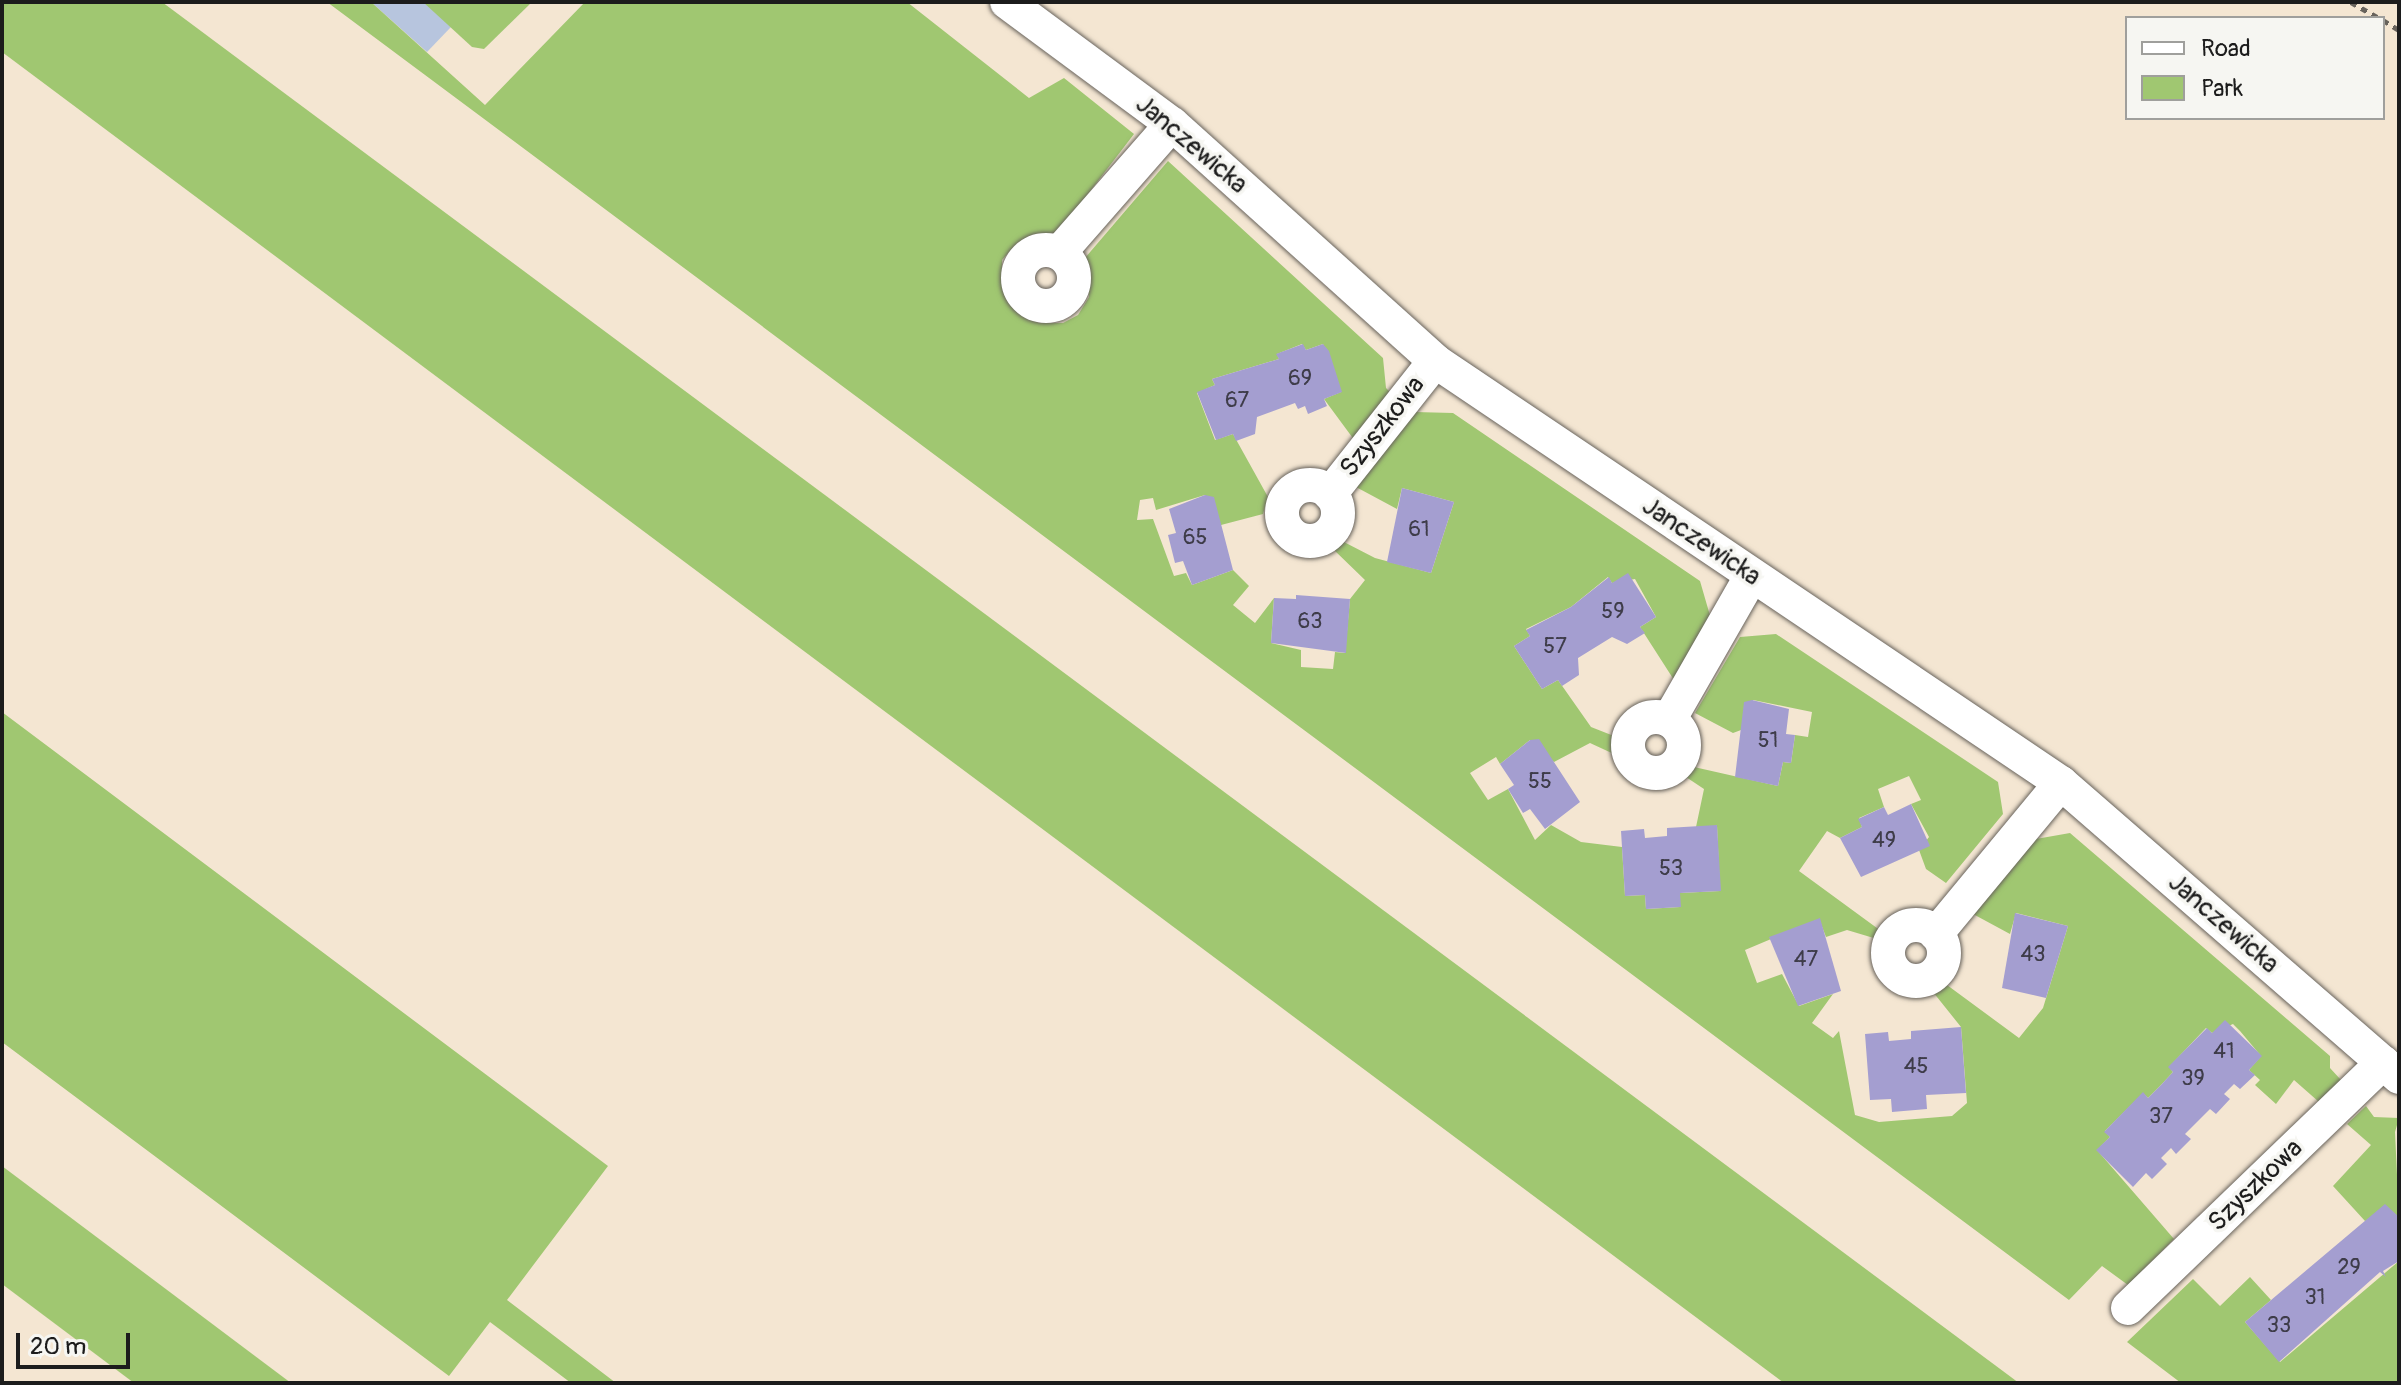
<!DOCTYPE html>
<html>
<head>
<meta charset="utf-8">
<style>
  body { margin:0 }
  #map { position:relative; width:2401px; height:1385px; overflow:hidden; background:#f4e6d2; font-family:Pangolin,sans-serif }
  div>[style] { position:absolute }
  .industrial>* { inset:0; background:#b7c5de }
  .green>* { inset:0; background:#a0c771 }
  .building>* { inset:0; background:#a49ed0 }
  .path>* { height:5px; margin-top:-2.5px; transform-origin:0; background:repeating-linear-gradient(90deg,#68635c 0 6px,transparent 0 12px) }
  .roads { filter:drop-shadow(0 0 2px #68635c) drop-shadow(0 0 2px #68635c) }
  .minor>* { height:34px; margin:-17px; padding:0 17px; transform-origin:17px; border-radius:17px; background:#fff }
  .minor>.ring { margin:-17px; padding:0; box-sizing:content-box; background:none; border:34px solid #fff; border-radius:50% }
  span { translate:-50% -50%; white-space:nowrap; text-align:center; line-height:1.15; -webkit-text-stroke:7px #f6f6f2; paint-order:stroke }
  .number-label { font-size:22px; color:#3e3c49 }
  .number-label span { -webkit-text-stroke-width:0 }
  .street-label { font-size:26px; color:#1c1c1c }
  .frame { position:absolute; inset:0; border:4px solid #1c1c1c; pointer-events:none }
  .legend { position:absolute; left:2125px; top:16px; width:260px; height:104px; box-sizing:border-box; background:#f6f6f2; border:2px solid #9f9f9c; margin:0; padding:10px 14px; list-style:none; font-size:24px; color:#1c1c1c }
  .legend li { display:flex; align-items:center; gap:16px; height:40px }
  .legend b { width:40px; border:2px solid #9f9f9c }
  .scale { position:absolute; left:16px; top:1333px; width:114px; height:36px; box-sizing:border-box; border:4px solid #1c1c1c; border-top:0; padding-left:10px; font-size:24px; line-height:28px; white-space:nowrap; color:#1c1c1c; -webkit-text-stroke:6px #f6f6f2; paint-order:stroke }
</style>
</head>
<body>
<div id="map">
  <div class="industrial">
    <div style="clip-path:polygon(371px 2px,475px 2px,427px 52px)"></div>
  </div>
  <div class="green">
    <div style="clip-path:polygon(2px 2px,162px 2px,2019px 1383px,1784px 1383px,2px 52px)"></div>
    <div style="clip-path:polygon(327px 2px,371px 2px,485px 105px,585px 2px,907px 2px,1029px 98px,1064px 78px,1134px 134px,1058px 233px,1017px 243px,1002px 260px,1002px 284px,1018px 311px,1039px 323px,1063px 323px,1078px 315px,1089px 297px,1085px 258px,1168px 161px,1383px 358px,1386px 388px,1391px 393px,1355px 441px,1324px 399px,1341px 392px,1323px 344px,1306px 350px,1302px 344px,1277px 354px,1279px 359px,1212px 379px,1215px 385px,1197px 393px,1215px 440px,1233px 434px,1268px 497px,1263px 514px,1221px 525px,1205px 495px,1156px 510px,1153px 498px,1140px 500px,1137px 520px,1153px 519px,1174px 576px,1186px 573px,1192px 585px,1233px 570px,1249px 586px,1233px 605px,1255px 623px,1274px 598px,1271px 643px,1301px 650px,1301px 667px,1333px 669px,1335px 652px,1345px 653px,1350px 599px,1365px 580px,1334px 550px,1342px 541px,1375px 558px,1431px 573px,1454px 502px,1402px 488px,1397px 509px,1356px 487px,1415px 412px,1453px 413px,1700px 581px,1711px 619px,1674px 680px,1640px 627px,1656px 617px,1635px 579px,1612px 583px,1608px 577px,1571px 607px,1526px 629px,1530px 636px,1514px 646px,1542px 689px,1558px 680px,1591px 727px,1619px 738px,1616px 755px,1590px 743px,1554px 762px,1530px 740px,1500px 764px,1496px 757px,1470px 773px,1488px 800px,1508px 789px,1535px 840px,1551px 825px,1581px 842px,1622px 847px,1625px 896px,1645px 895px,1646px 909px,1680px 907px,1680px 893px,1720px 891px,1717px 826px,1696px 827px,1704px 789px,1686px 777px,1694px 767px,1778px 786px,1783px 762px,1791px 763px,1795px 735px,1808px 737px,1812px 712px,1753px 700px,1741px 730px,1733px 733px,1695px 713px,1740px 637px,1776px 634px,1998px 782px,2003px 814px,1946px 883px,1926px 869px,1919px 850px,1929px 837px,1911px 804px,1921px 800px,1909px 776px,1878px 789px,1884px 807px,1859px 818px,1862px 827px,1840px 838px,1827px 831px,1799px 871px,1881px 931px,1877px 939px,1847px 930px,1826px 937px,1819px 919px,1745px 950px,1757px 983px,1782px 974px,1799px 1006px,1833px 994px,1812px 1023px,1833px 1038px,1839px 1031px,1855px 1115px,1879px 1122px,1952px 1116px,1967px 1103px,1961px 1027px,1933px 992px,1947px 985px,2019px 1038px,2043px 1008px,2068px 926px,2016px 913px,2010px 934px,1973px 914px,2036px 839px,2070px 833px,2330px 1056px,2330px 1068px,2341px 1080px,2319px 1102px,2294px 1080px,2276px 1104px,2255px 1085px,2260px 1080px,2249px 1070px,2261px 1056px,2240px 1031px,2233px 1024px,2212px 1033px,2206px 1028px,2169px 1067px,2173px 1072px,2161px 1085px,2148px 1098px,2143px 1093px,2105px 1131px,2110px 1137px,2097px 1150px,2174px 1239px,2128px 1285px,2102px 1266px,2069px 1300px)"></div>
    <div style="clip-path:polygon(423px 2px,532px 2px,484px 49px,472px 47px)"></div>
    <div style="clip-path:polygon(2px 712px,608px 1166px,507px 1300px,616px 1383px,571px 1383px,490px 1322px,449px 1376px,2px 1042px)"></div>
    <div style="clip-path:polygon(2366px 1106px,2374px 1117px,2399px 1118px,2395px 1132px,2399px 1217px,2365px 1221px,2333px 1186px,2371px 1145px,2347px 1124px)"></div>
    <div style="clip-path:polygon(2px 1166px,291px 1383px,134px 1383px,2px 1284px)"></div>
    <div style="clip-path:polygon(2399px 1261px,2399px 1383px,2181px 1383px,2127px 1342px,2193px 1279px,2220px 1306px,2250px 1277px,2271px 1300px,2245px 1322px,2280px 1362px)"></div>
  </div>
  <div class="building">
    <div style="clip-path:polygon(1303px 344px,1306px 350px,1323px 344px,1329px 351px,1342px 392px,1324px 399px,1327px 406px,1308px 414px,1305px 406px,1298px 409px,1295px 403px,1257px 417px,1255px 434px,1236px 441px,1233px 434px,1216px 440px,1197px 392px,1215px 385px,1212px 379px,1279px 359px,1276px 354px)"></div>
    <div style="clip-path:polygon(1402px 488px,1454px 502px,1431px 573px,1387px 562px)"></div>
    <div style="clip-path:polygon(1205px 495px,1214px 497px,1233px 570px,1192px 585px,1183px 561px,1175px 563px,1168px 535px,1176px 533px,1169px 509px)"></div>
    <div style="clip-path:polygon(1628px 573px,1656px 617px,1640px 627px,1645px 633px,1627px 644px,1612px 637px,1578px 658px,1579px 675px,1562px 686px,1558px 680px,1542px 689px,1514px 646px,1530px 636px,1526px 630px,1571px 607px,1609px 577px,1612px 583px)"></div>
    <div style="clip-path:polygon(1296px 595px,1350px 599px,1346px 653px,1271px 643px,1274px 598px,1296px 599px)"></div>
    <div style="clip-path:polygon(1752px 700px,1789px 709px,1786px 734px,1795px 735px,1791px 763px,1783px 762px,1778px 786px,1735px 777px,1744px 702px)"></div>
    <div style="clip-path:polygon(1539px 739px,1580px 802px,1545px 829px,1530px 809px,1523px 813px,1508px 789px,1514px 785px,1500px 764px,1530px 740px)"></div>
    <div style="clip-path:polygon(1911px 804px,1930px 846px,1861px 877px,1840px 838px,1862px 827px,1858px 819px,1884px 807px,1888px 815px)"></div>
    <div style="clip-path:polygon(1717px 825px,1721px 891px,1680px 893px,1681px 907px,1646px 909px,1645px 895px,1625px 896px,1621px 831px,1644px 829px,1645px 838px,1667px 836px,1667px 828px)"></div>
    <div style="clip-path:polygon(2015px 913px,2068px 926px,2046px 998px,2002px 988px)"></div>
    <div style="clip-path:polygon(1820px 918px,1841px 991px,1798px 1006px,1769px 937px)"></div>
    <div style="clip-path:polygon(2225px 1020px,2262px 1056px,2249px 1070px,2255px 1075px,2240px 1089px,2234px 1084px,2224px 1094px,2230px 1099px,2216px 1114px,2210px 1109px,2185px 1134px,2191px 1139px,2176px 1154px,2171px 1148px,2161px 1158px,2167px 1164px,2152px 1179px,2146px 1173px,2133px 1187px,2096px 1150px,2110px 1137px,2104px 1132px,2143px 1092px,2148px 1098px,2161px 1085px,2173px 1072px,2168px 1067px,2207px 1028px,2212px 1033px)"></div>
    <div style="clip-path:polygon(1961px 1027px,1966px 1093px,1926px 1095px,1927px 1109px,1892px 1112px,1891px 1099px,1870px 1100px,1865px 1034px,1888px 1032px,1889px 1041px,1911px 1039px,1911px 1031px)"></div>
    <div style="clip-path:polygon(2385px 1204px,2399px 1217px,2399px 1261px,2383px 1271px,2386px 1277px,2380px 1272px,2279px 1362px,2245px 1322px)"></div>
  </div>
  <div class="path">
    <div style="left:2351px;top:2px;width:32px;rotate:30deg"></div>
    <div style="left:2383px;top:20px;width:19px;rotate:32deg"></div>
  </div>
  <div class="roads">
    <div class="minor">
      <div style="left:1007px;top:2px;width:205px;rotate:36.5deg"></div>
      <div style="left:1172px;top:124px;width:354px;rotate:42deg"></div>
      <div style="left:1435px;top:361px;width:755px;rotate:33.98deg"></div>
      <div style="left:2061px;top:783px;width:448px;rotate:41deg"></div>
      <div class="ring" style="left:1018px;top:250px;width:22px;height:22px"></div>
      <div style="left:1059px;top:253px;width:171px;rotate:-48.8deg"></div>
      <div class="ring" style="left:1282px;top:485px;width:22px;height:22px"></div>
      <div style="left:1330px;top:494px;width:169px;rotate:-51.7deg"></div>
      <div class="ring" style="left:1628px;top:717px;width:22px;height:22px"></div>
      <div style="left:1669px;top:720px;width:165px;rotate:-60.2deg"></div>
      <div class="ring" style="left:1888px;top:925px;width:22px;height:22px"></div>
      <div style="left:1936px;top:934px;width:196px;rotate:-50.4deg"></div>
      <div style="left:2128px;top:1308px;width:354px;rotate:-43.9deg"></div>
    </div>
  </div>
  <div class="number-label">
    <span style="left:1300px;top:379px">69</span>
    <span style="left:1237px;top:401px">67</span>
    <span style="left:1419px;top:530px">61</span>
    <span style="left:1195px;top:538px">65</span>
    <span style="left:1613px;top:612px">59</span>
    <span style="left:1310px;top:622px">63</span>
    <span style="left:1555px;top:647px">57</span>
    <span style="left:1768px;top:741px">51</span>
    <span style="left:1540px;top:782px">55</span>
    <span style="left:1884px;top:841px">49</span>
    <span style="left:1671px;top:869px">53</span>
    <span style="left:2033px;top:955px">43</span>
    <span style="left:1806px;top:960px">47</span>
    <span style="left:2224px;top:1052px">41</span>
    <span style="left:1916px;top:1067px">45</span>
    <span style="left:2193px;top:1079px">39</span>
    <span style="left:2161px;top:1117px">37</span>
    <span style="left:2349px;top:1268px">29</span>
    <span style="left:2315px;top:1298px">31</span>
    <span style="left:2279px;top:1326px">33</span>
  </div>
  <div class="street-label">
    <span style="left:1191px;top:145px;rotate:40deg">Janczewicka</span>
    <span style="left:1383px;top:427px;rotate:-52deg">Szyszkowa</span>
    <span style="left:1701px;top:542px;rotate:34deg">Janczewicka</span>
    <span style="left:2223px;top:924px;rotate:41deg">Janczewicka</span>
    <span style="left:2256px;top:1186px;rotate:-44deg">Szyszkowa</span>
  </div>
  <div class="frame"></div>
  <ul class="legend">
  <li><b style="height:10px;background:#fff"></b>Road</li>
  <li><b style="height:22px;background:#a0c771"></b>Park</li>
  </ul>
  <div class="scale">20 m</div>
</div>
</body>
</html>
